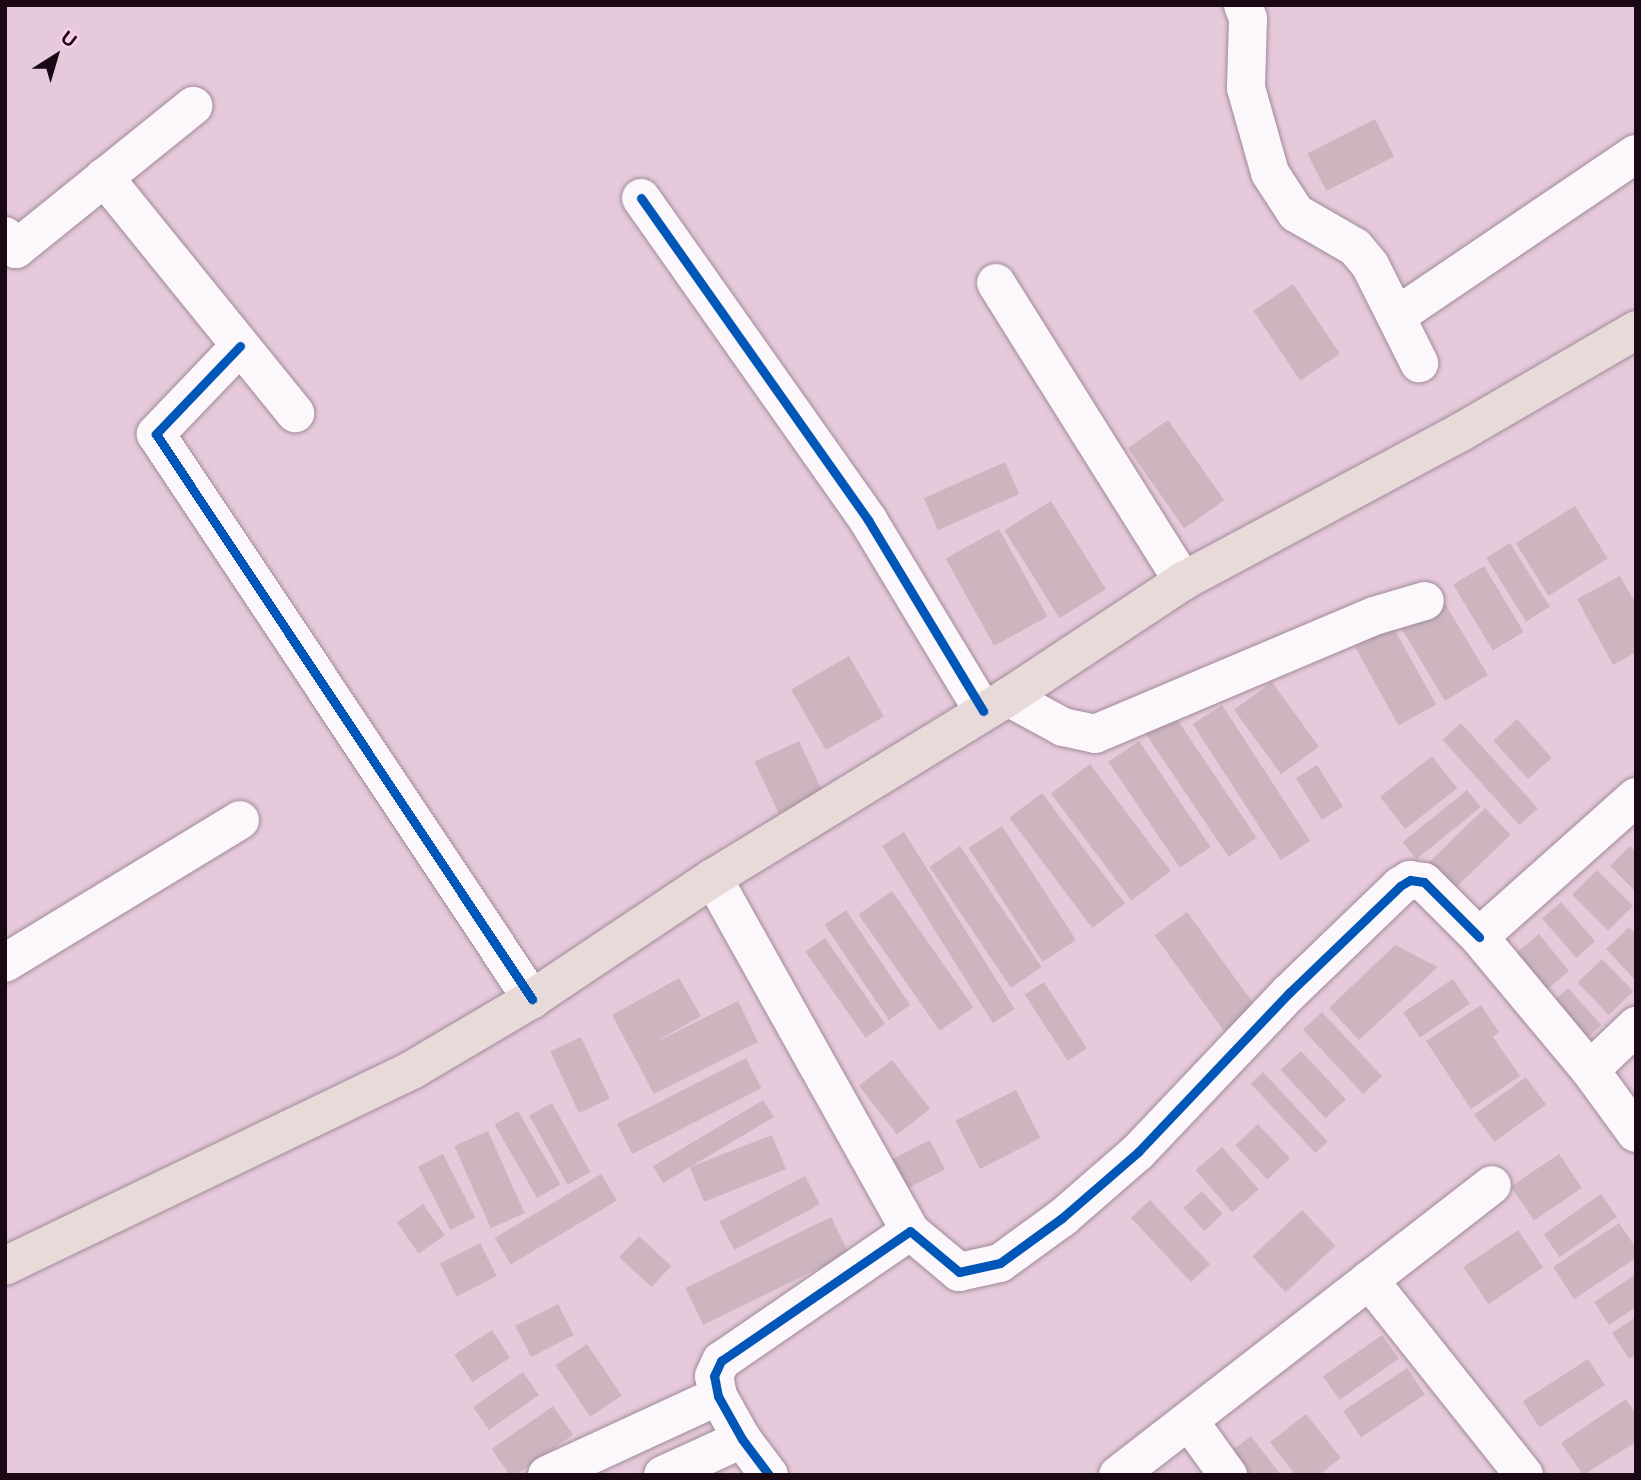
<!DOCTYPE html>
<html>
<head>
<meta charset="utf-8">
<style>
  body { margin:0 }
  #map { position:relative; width:1641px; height:1480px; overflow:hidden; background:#e6cadc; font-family:Helvetica,sans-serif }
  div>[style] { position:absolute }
  .building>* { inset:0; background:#cdb5c0; transform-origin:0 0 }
  .roads { filter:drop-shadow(0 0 2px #a08a98) drop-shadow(0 0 2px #a08a98) }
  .minor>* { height:38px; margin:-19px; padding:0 19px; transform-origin:19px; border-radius:19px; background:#fbf7fa }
  .major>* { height:38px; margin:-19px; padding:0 19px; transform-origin:19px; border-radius:19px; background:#e8dad9 }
  .cycleway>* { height:9px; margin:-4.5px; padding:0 4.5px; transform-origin:4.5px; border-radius:4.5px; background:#0057b8 }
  span { translate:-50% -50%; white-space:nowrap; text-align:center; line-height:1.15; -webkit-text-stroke:6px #faceea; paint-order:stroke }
  .frame { position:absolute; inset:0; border:7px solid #1a0814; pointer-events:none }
  .north { position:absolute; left:21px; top:21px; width:70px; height:70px; -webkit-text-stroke:5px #faceea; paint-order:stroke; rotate:37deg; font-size:19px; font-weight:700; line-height:28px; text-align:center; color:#1a0814 }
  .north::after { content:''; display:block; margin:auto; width:24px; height:32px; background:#1a0814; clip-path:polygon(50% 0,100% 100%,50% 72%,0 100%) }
</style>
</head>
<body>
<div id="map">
  <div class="building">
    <div style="left:1375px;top:119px;width:42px;height:76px;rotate:63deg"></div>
    <div style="left:1293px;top:284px;width:84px;height:48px;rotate:56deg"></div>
    <div style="left:1168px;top:420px;width:98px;height:49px;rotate:55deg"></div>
    <div style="left:1005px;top:462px;width:35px;height:89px;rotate:66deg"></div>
    <div style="left:1051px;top:501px;width:104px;height:55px;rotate:58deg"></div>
    <div style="left:1575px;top:506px;width:62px;height:70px;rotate:58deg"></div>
    <div style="left:999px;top:529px;width:100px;height:61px;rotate:61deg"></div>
    <div style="left:1510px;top:543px;width:75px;height:28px;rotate:58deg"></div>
    <div style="left:1484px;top:566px;width:77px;height:36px;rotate:59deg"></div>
    <div style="clip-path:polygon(1620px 576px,1636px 604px,1636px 652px,1613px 665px,1577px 599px)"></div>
    <div style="left:1441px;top:597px;width:91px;height:50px;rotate:59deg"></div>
    <div style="left:1392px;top:625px;width:91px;height:43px;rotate:61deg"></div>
    <div style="left:849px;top:656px;width:70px;height:67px;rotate:60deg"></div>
    <div style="left:1272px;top:682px;width:80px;height:47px;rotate:54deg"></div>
    <div style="left:1222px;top:705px;width:162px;height:35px;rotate:57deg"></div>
    <div style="left:1174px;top:715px;width:148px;height:34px;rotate:56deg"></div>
    <div style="left:1517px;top:719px;width:52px;height:32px;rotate:48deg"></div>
    <div style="left:1461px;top:723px;width:115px;height:25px;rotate:48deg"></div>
    <div style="left:799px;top:741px;width:57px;height:49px;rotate:65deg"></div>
    <div style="left:1139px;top:741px;width:128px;height:37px;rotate:56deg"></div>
    <div style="left:1432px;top:756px;width:41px;height:66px;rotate:52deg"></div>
    <div style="left:1090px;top:764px;width:134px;height:49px;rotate:53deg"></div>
    <div style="left:1317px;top:765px;width:49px;height:25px;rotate:58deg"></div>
    <div style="left:1467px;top:790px;width:22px;height:83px;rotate:51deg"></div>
    <div style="left:1042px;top:793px;width:138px;height:41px;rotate:53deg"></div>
    <div style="left:1485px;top:808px;width:37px;height:87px;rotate:46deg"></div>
    <div style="left:1002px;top:826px;width:136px;height:40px;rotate:57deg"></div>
    <div style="left:904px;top:832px;width:209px;height:26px;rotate:58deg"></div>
    <div style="left:960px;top:846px;width:146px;height:37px;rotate:56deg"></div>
    <div style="clip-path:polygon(1630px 846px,1636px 852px,1636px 892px,1610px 866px)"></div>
    <div style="left:1597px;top:870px;width:51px;height:35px;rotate:45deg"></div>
    <div style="left:892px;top:891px;width:142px;height:41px;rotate:55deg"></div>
    <div style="left:1561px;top:902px;width:52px;height:25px;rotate:49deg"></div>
    <div style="left:846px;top:910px;width:115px;height:26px;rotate:56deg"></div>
    <div style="left:1187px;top:912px;width:118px;height:40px;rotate:54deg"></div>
    <div style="clip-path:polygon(1629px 927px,1636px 934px,1636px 981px,1606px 949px)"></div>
    <div style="left:1539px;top:934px;width:48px;height:33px;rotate:51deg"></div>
    <div style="left:825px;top:938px;width:105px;height:24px;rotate:55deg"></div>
    <div style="clip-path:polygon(1395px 945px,1438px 967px,1359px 1040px,1329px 1008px)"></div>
    <div style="left:1602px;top:959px;width:45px;height:34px;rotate:46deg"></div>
    <div style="clip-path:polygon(679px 978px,701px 1016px,650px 1045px,738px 1001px,758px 1042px,654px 1094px,612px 1015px)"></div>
    <div style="left:1453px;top:979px;width:30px;height:60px;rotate:56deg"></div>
    <div style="left:1044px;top:982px;width:79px;height:23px;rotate:57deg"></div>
    <div style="left:1568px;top:988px;width:50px;height:25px;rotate:48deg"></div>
    <div style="clip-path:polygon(1481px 1005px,1499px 1032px,1493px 1037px,1520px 1076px,1471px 1109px,1426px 1041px)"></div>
    <div style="left:1322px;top:1012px;width:88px;height:26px;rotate:47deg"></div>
    <div style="left:581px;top:1037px;width:68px;height:34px;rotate:65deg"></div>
    <div style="left:1301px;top:1051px;width:66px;height:28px;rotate:47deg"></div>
    <div style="left:746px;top:1058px;width:34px;height:145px;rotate:63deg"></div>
    <div style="left:892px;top:1060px;width:62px;height:42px;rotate:52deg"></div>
    <div style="left:1263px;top:1072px;width:95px;height:17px;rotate:47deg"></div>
    <div style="left:1526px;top:1077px;width:34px;height:64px;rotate:54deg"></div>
    <div style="left:1016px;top:1090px;width:54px;height:68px;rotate:63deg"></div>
    <div style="clip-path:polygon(763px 1100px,774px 1117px,690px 1167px,772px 1135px,786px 1169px,704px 1202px,690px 1167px,663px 1183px,653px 1166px)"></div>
    <div style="left:552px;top:1103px;width:79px;height:26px;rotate:61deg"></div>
    <div style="left:518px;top:1111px;width:85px;height:27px;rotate:60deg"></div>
    <div style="left:1258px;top:1124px;width:47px;height:31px;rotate:47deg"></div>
    <div style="left:488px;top:1131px;width:90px;height:37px;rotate:66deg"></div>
    <div style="left:930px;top:1140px;width:33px;height:48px;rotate:63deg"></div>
    <div style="left:1222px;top:1147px;width:56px;height:35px;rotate:49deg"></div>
    <div style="left:443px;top:1154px;width:71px;height:28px;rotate:63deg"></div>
    <div style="left:1559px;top:1154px;width:41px;height:58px;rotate:56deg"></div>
    <div style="left:601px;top:1174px;width:31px;height:124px;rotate:59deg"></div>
    <div style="left:805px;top:1176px;width:32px;height:97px;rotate:62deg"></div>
    <div style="left:1202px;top:1191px;width:31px;height:25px;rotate:48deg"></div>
    <div style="left:1601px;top:1194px;width:28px;height:70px;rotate:55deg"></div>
    <div style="left:1150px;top:1200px;width:88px;height:26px;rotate:47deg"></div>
    <div style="left:423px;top:1204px;width:38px;height:32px;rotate:55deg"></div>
    <div style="left:1302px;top:1210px;width:49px;height:68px;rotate:47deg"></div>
    <div style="left:831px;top:1217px;width:41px;height:162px;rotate:64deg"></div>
    <div style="clip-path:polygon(1619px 1223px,1636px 1248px,1636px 1258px,1574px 1299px,1553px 1267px)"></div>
    <div style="left:1518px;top:1230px;width:45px;height:66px;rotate:56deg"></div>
    <div style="left:639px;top:1236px;width:44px;height:29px;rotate:43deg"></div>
    <div style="left:480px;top:1243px;width:37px;height:45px;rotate:63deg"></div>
    <div style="clip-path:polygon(1636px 1274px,1636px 1307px,1609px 1325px,1594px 1302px)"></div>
    <div style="left:558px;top:1304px;width:35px;height:48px;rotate:63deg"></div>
    <div style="clip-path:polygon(1636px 1317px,1636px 1354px,1629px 1359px,1612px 1333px)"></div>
    <div style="left:492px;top:1330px;width:33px;height:45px;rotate:57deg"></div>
    <div style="left:1382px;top:1335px;width:29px;height:72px;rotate:55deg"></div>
    <div style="left:587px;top:1344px;width:62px;height:38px;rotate:56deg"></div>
    <div style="left:1588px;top:1359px;width:31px;height:78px;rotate:57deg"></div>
    <div style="left:1407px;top:1368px;width:32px;height:77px;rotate:56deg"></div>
    <div style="left:523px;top:1372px;width:28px;height:61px;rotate:55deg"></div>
    <div style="clip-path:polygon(1626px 1399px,1636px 1414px,1636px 1442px,1583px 1475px,1561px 1443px)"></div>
    <div style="left:553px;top:1406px;width:35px;height:75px;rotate:55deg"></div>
    <div style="clip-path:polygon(1306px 1414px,1341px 1458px,1319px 1475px,1295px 1475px,1270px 1442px)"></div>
    <div style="clip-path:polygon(1251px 1436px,1281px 1475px,1247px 1475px,1230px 1452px)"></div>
  </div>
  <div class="roads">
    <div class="minor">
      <div style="left:1243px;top:5px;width:15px;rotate:70deg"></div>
      <div style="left:1248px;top:19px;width:69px;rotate:91.7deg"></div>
      <div style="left:1246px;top:88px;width:88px;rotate:74.2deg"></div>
      <div style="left:1270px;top:173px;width:48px;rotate:57deg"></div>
      <div style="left:1296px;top:213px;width:68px;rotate:30deg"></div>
      <div style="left:1355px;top:247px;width:23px;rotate:50deg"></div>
      <div style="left:1370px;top:265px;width:110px;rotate:63.4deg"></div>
      <div style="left:104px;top:177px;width:304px;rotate:51deg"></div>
      <div style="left:641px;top:198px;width:394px;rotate:54.8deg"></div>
      <div style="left:868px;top:520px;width:223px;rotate:58.9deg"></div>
      <div style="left:5px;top:236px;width:17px;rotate:50deg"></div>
      <div style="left:16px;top:249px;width:228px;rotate:-38.9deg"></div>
      <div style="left:996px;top:283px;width:352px;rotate:57.9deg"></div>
      <div style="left:1398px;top:315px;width:287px;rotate:-34.1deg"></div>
      <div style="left:240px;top:346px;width:122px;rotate:133.7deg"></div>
      <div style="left:156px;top:434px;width:679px;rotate:56.36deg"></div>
      <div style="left:1008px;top:697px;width:63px;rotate:28.6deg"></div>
      <div style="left:1063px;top:727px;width:33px;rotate:12deg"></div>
      <div style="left:1095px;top:734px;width:303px;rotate:-22.9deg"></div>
      <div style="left:1374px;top:616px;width:53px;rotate:-16.4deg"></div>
      <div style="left:1636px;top:797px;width:210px;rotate:138.3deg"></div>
      <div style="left:1479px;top:937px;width:173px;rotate:50.2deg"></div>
      <div style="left:1590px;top:1070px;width:78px;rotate:53.9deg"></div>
      <div style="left:713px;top:878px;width:404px;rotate:60.8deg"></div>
      <div style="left:5px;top:963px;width:275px;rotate:-31.3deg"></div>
      <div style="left:1590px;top:1070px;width:64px;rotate:-43.7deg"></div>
      <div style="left:1369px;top:1280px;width:249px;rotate:51.5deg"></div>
      <div style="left:1189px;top:1421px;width:67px;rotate:54.2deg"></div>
      <div style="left:547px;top:1475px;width:188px;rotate:-24.8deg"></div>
      <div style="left:663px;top:1475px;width:87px;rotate:-24.5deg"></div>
      <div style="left:769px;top:1475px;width:45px;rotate:-126.9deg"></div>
      <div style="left:742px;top:1439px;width:49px;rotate:-119.2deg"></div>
      <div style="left:718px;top:1396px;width:20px;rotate:-101deg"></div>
      <div style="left:714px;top:1376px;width:17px;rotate:-65deg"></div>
      <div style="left:721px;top:1361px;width:229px;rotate:-34.5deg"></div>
      <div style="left:910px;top:1231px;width:64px;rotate:39.9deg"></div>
      <div style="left:959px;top:1272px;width:42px;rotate:-12.4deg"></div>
      <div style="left:1000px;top:1263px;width:77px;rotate:-36deg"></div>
      <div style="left:1062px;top:1218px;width:101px;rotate:-41deg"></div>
      <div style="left:1138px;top:1152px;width:219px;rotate:-46.5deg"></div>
      <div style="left:1289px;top:993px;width:154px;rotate:-43.9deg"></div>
      <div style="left:1400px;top:886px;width:12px;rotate:-31deg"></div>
      <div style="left:1410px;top:880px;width:14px;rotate:8deg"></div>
      <div style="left:1424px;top:882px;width:78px;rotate:45deg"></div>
      <div style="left:1118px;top:1475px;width:473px;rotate:-37.8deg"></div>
    </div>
    <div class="major">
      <div style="left:5px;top:1266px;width:452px;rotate:-25.7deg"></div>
      <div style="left:412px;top:1070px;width:139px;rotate:-30.6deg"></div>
      <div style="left:532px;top:999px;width:218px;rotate:-33.8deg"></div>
      <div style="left:713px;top:878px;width:346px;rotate:-31.5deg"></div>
      <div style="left:1008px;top:697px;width:210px;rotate:-33.5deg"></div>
      <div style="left:1183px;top:581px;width:315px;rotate:-28.2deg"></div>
      <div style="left:1461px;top:432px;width:203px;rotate:-30.2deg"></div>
    </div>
  </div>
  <div class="cycleway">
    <div style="left:641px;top:198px;width:394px;rotate:54.8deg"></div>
    <div style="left:868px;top:520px;width:223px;rotate:58.9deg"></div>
    <div style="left:240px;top:346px;width:122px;rotate:133.7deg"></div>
    <div style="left:156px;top:434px;width:679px;rotate:56.36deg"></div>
    <div style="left:769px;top:1475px;width:45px;rotate:-126.9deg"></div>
    <div style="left:742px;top:1439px;width:49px;rotate:-119.2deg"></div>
    <div style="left:718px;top:1396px;width:20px;rotate:-101deg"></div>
    <div style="left:714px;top:1376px;width:17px;rotate:-65deg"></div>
    <div style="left:721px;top:1361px;width:229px;rotate:-34.5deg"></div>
    <div style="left:910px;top:1231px;width:64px;rotate:39.9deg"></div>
    <div style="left:959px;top:1272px;width:42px;rotate:-12.4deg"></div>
    <div style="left:1000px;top:1263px;width:77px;rotate:-36deg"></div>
    <div style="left:1062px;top:1218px;width:101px;rotate:-41deg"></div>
    <div style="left:1138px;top:1152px;width:219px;rotate:-46.5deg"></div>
    <div style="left:1289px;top:993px;width:154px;rotate:-43.9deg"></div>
    <div style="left:1400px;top:886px;width:12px;rotate:-31deg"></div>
    <div style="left:1410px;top:880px;width:14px;rotate:8deg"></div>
    <div style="left:1424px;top:882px;width:78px;rotate:45deg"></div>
  </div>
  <div class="frame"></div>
  <div class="north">U</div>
</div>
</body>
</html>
